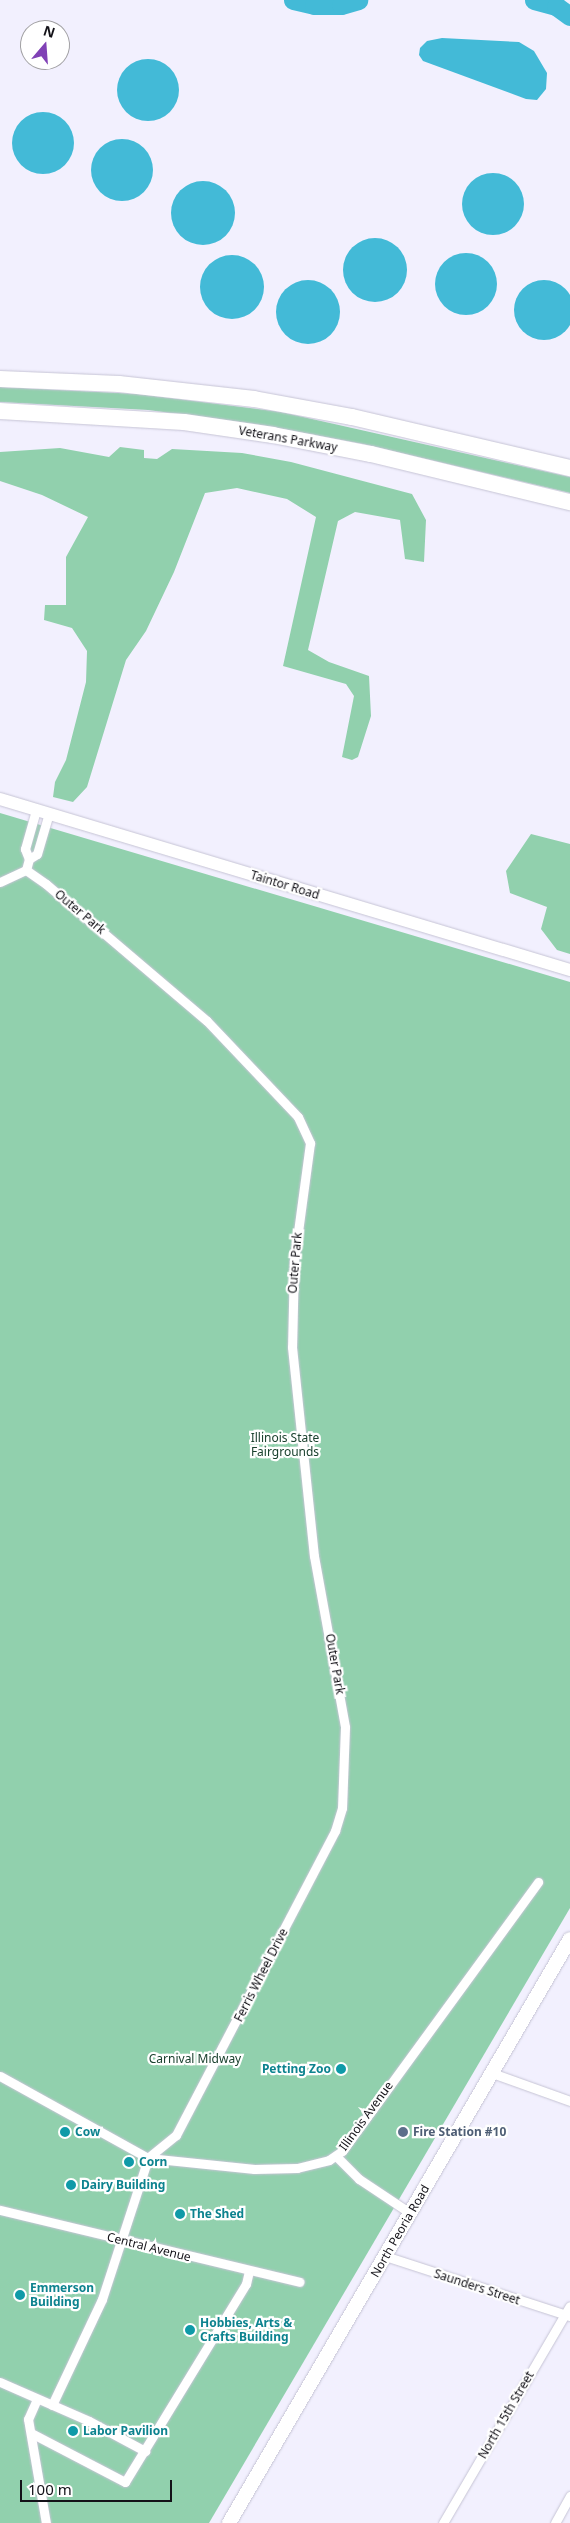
<!DOCTYPE html>
<html>
<head>
<meta charset="utf-8">
<style>
  body { margin:0 }
  #map { position:relative; width:570px; height:2523px; overflow:hidden; background:#f2f0fe; font-family:"Noto Sans",sans-serif }
  div>[style] { position:absolute }
  .green>* { inset:0; background:#91d0ad }
  .water>* { inset:0; background:#43bad7 }
  .round { border-radius:50% }
  .river>* { height:19px; margin:-9.5px; padding:0 9.5px; transform-origin:9.5px; border-radius:9.5px; background:#43bad7 }
  .roads { filter:drop-shadow(0 0 1px #c6c4d5) drop-shadow(0 0 1px #c6c4d5) }
  .street>* { height:9px; margin:-4.5px; padding:0 4.5px; transform-origin:4.5px; border-radius:4.5px; background:#fff }
  .secondary>* { height:12px; margin:-6px; padding:0 6px; transform-origin:6px; border-radius:6px; background:#fff }
  .primary>* { height:14px; margin:-7px; padding:0 7px; transform-origin:7px; border-radius:7px; background:#fff }
  .highway>* { height:16px; margin:-8px; padding:0 8px; transform-origin:8px; border-radius:8px; background:#fff }
  .dots>* { width:14px; height:14px; translate:-50% -50%; box-sizing:border-box; border:2px solid #fff; border-radius:50% }
  span { translate:-50% -50%; white-space:nowrap; text-align:center; line-height:1.15; -webkit-text-stroke:4.5px #fff; paint-order:stroke }
  .street-label { font-size:12px; color:#131218 }
  .park-label { font-size:12px; color:#1a412e }
  .culture-label { font-size:12px; color:#0d838f; font-weight:700 }
  .right { translate:-100% -50%; text-align:right }
  .left { translate:0 -50%; text-align:left }
  .service-label { font-size:12px; color:#4e5e75; font-weight:700 }
  .north { position:absolute; left:20px; top:20px; width:50px; height:50px; box-sizing:border-box; background:#fff; border:1px solid #a1a0a3; border-radius:50%; rotate:18deg; font-size:14px; font-weight:700; line-height:20px; text-align:center; color:#131218 }
  .north::after { content:''; display:block; margin:auto; width:18px; height:22px; background:#8041b6; clip-path:polygon(50% 0,100% 100%,50% 72%,0 100%) }
  .scale { position:absolute; left:20px; top:2480px; width:152px; height:22px; box-sizing:border-box; border:2px solid #131218; border-top:0; padding-left:6px; font-size:15px; line-height:18px; white-space:nowrap; color:#131218; -webkit-text-stroke:4px #fff; paint-order:stroke }
</style>
</head>
<body>
<div id="map">
  <div class="green">
    <div style="clip-path:polygon(0 387px,138px 394px,281px 412px,570px 477px,570px 493px,363px 444px,255px 424px,148px 410px,0 402px)"></div>
    <div style="clip-path:polygon(120px 447px,144px 450px,144px 458px,157px 459px,172px 449px,242px 453px,291px 462px,412px 494px,426px 520px,424px 562px,405px 559px,400px 520px,355px 512px,338px 521px,308px 650px,329px 662px,369px 676px,371px 716px,358px 757px,352px 760px,342px 757px,354px 696px,346px 684px,283px 666px,316px 517px,287px 499px,237px 488px,205px 493px,174px 572px,146px 631px,126px 660px,87px 787px,73px 802px,53px 797px,55px 782px,66px 760px,86px 682px,87px 651px,72px 628px,44px 620px,45px 605px,66px 605px,66px 557px,88px 517px,42px 495px,0 481px,0 452px,60px 448px,109px 457px)"></div>
    <div style="clip-path:polygon(0 813px,570px 982px,570px 1908px,209px 2523px,0 2523px)"></div>
    <div style="clip-path:polygon(531px 834px,570px 844px,570px 954px,557px 950px,541px 929px,547px 907px,510px 893px,506px 871px)"></div>
  </div>
  <div class="water">
    <div style="clip-path:polygon(442px 38px,519px 42px,534px 51px,547px 73px,546px 89px,537px 100px,526px 99px,423px 61px,419px 55px,420px 48px,427px 41px)"></div>
    <div class="round" style="left:117px;top:59px;width:62px;height:62px"></div>
    <div class="round" style="left:12px;top:112px;width:62px;height:62px"></div>
    <div class="round" style="left:91px;top:139px;width:62px;height:62px"></div>
    <div class="round" style="left:462px;top:173px;width:62px;height:62px"></div>
    <div class="round" style="left:171px;top:181px;width:64px;height:64px"></div>
    <div class="round" style="left:343px;top:238px;width:64px;height:64px"></div>
    <div class="round" style="left:435px;top:253px;width:62px;height:62px"></div>
    <div class="round" style="left:200px;top:255px;width:64px;height:64px"></div>
    <div class="round" style="left:276px;top:280px;width:64px;height:64px"></div>
    <div class="round" style="left:514px;top:280px;width:60px;height:60px"></div>
  </div>
  <div class="river">
    <div style="left:293px;top:0;width:22px;rotate:13deg"></div>
    <div style="left:314px;top:5px;width:27px"></div>
    <div style="left:341px;top:5px;width:18px;rotate:-16deg"></div>
    <div style="left:534px;top:0;width:23px;rotate:15deg"></div>
    <div style="left:556px;top:6px;width:17px;rotate:36deg"></div>
  </div>
  <div class="roads">
    <div class="street">
      <div style="left:29px;top:859px;width:9px;rotate:-32deg"></div>
      <div style="left:37px;top:854px;width:43px;rotate:-73.7deg"></div>
      <div style="left:26px;top:870px;width:24px;rotate:35deg"></div>
      <div style="left:46px;top:884px;width:211px;rotate:40.4deg"></div>
      <div style="left:207px;top:1021px;width:132px;rotate:46.5deg"></div>
      <div style="left:298px;top:1117px;width:29px;rotate:65deg"></div>
      <div style="left:310px;top:1143px;width:120px;rotate:97.7deg"></div>
      <div style="left:294px;top:1262px;width:85px;rotate:91.3deg"></div>
      <div style="left:292px;top:1347px;width:210px;rotate:84deg"></div>
      <div style="left:314px;top:1556px;width:174px;rotate:79.7deg"></div>
      <div style="left:345px;top:1727px;width:81px;rotate:92.1deg"></div>
      <div style="left:342px;top:1808px;width:24px;rotate:107deg"></div>
      <div style="left:335px;top:1831px;width:343px;rotate:117.6deg"></div>
      <div style="left:176px;top:2135px;width:36px;rotate:141deg"></div>
      <div style="left:0;top:882px;width:29px;rotate:-25deg"></div>
      <div style="left:26px;top:870px;width:11px;rotate:-75deg"></div>
      <div style="left:29px;top:859px;width:11px;rotate:-112deg"></div>
      <div style="left:25px;top:849px;width:41px;rotate:-74.2deg"></div>
      <div style="left:492px;top:2073px;width:83px;rotate:19.7deg"></div>
      <div style="left:0;top:2076px;width:169px;rotate:29deg"></div>
      <div style="left:148px;top:2158px;width:107px;rotate:5.9deg"></div>
      <div style="left:254px;top:2169px;width:43px;rotate:-1.3deg"></div>
      <div style="left:297px;top:2168px;width:33px;rotate:-14deg"></div>
      <div style="left:329px;top:2160px;width:16px;rotate:-35deg"></div>
      <div style="left:342px;top:2151px;width:333px;rotate:-53.9deg"></div>
      <div style="left:336px;top:2156px;width:33px;rotate:45deg"></div>
      <div style="left:359px;top:2179px;width:61px;rotate:33.7deg"></div>
      <div style="left:0;top:2210px;width:308px;rotate:13.5deg"></div>
      <div style="left:385px;top:2256px;width:194px;rotate:18deg"></div>
      <div style="left:0;top:2382px;width:97px;rotate:23.7deg"></div>
      <div style="left:89px;top:2421px;width:64px;rotate:28.2deg"></div>
      <div style="left:37px;top:2399px;width:22px;rotate:114deg"></div>
      <div style="left:28px;top:2419px;width:106px;rotate:80.2deg"></div>
      <div style="left:52px;top:2405px;width:117px;rotate:-64.7deg"></div>
      <div style="left:102px;top:2299px;width:148px;rotate:-71.9deg"></div>
      <div style="left:31px;top:2433px;width:106px;rotate:27.5deg"></div>
      <div style="left:125px;top:2482px;width:232px;rotate:-58.6deg"></div>
      <div style="left:246px;top:2284px;width:13px;rotate:-77deg"></div>
      <div style="left:443px;top:2523px;width:251px;rotate:-59.7deg"></div>
      <div style="left:555px;top:2523px;width:31px;rotate:-61deg"></div>
    </div>
    <div class="secondary">
      <div style="left:0;top:799px;width:595px;rotate:16.7deg"></div>
    </div>
    <div class="primary">
      <div style="left:229px;top:2523px;width:676px;rotate:-59.72deg"></div>
    </div>
    <div class="highway">
      <div style="left:0;top:379px;width:119px;rotate:2.4deg"></div>
      <div style="left:119px;top:384px;width:136px;rotate:6.3deg"></div>
      <div style="left:254px;top:399px;width:100px;rotate:10.4deg"></div>
      <div style="left:352px;top:417px;width:224px;rotate:13.2deg"></div>
      <div style="left:0;top:411px;width:184px;rotate:3.4deg"></div>
      <div style="left:184px;top:422px;width:90px;rotate:8.3deg"></div>
      <div style="left:273px;top:435px;width:100px;rotate:11deg"></div>
      <div style="left:371px;top:454px;width:205px;rotate:13.6deg"></div>
    </div>
  </div>
  <div class="dots">
    <div style="left:341px;top:2069px;background:#0f9aa8"></div>
    <div style="left:65px;top:2132px;background:#0f9aa8"></div>
    <div style="left:403px;top:2132px;background:#5c6f8a"></div>
    <div style="left:129px;top:2162px;background:#0f9aa8"></div>
    <div style="left:71px;top:2185px;background:#0f9aa8"></div>
    <div style="left:180px;top:2214px;background:#0f9aa8"></div>
    <div style="left:20px;top:2295px;background:#0f9aa8"></div>
    <div style="left:190px;top:2330px;background:#0f9aa8"></div>
    <div style="left:73px;top:2431px;background:#0f9aa8"></div>
  </div>
  <div class="street-label">
    <span style="left:288px;top:439px;rotate:10deg">Veterans Parkway</span>
    <span style="left:285px;top:885px;rotate:17deg">Taintor Road</span>
    <span style="left:80px;top:912px;rotate:40deg">Outer Park</span>
    <span style="left:295px;top:1263px;rotate:-85deg">Outer Park</span>
    <span style="left:335px;top:1664px;rotate:80deg">Outer Park</span>
    <span style="left:261px;top:1975px;rotate:-63deg">Ferris Wheel Drive</span>
    <span style="left:366px;top:2116px;rotate:-54deg">Illinois Avenue</span>
    <span style="left:400px;top:2231px;rotate:-60deg">North Peoria Road</span>
    <span style="left:149px;top:2247px;rotate:14deg">Central Avenue</span>
    <span style="left:477px;top:2287px;rotate:18deg">Saunders Street</span>
    <span style="left:506px;top:2415px;rotate:-60deg">North 15th Street</span>
  </div>
  <div class="park-label">
    <span style="left:285px;top:1445px">Illinois State<br>Fairgrounds</span>
    <span style="left:195px;top:2059px">Carnival Midway</span>
  </div>
  <div class="culture-label">
    <span class="right" style="left:331px;top:2069px">Petting Zoo</span>
    <span class="left" style="left:75px;top:2132px">Cow</span>
    <span class="left" style="left:139px;top:2162px">Corn</span>
    <span class="left" style="left:81px;top:2185px">Dairy Building</span>
    <span class="left" style="left:190px;top:2214px">The Shed</span>
    <span class="left" style="left:30px;top:2295px">Emmerson<br>Building</span>
    <span class="left" style="left:200px;top:2330px">Hobbies, Arts &amp;<br>Crafts Building</span>
    <span class="left" style="left:83px;top:2431px">Labor Pavilion</span>
  </div>
  <div class="service-label">
    <span class="left" style="left:413px;top:2132px">Fire Station #10</span>
  </div>
  <div class="north">N</div>
  <div class="scale">100 m</div>
</div>
</body>
</html>
